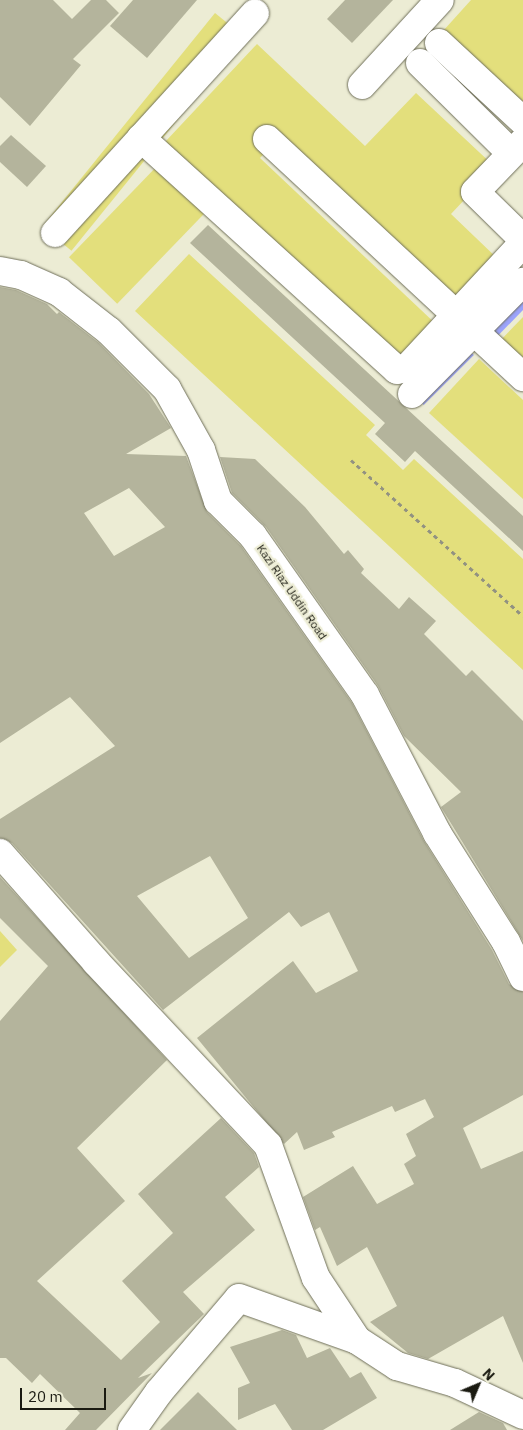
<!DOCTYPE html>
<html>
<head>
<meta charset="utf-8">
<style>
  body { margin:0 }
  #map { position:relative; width:523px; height:1430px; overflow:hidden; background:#ececd4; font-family:"IBM Plex Sans",sans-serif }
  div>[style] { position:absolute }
  .green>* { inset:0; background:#e3df7c; transform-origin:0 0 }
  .water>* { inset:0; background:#9ba3fb; transform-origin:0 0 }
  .building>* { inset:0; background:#b4b49c }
  .path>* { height:3px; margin-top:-1.5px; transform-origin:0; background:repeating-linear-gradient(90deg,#929281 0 4px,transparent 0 8px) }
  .roads { filter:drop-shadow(0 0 1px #6f6f5a) drop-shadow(0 0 1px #6f6f5a) }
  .minor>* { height:28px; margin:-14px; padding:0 14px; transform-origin:14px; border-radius:14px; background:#fff }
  span { translate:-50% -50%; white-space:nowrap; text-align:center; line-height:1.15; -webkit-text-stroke:4.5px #ececd4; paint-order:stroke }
  .street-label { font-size:12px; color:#1a1a11 }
  .north { position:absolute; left:453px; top:1360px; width:50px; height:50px; -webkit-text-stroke:4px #ececd4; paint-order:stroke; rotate:45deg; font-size:14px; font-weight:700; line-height:20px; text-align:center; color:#1a1a11 }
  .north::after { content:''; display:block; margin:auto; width:18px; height:22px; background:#1a1a11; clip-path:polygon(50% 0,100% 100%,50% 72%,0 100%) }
  .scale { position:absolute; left:20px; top:1388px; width:86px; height:22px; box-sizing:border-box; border:2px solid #1a1a11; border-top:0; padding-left:6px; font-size:15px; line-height:18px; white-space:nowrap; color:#1a1a11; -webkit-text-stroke:4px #ececd4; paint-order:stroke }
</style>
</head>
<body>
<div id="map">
  <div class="green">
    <div style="clip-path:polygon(471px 0,523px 0,523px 105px,443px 31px)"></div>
    <div style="left:215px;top:13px;width:38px;height:275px;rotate:39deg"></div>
    <div style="clip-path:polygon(257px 44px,365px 146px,416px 93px,495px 167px,451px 214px,499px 260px,454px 308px,277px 140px,260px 158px,438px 326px,401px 365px,165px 142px)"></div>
    <div style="left:160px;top:163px;width:67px;height:131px;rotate:44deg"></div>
    <div style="clip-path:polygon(189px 254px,375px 425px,366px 435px,403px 470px,414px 459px,523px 559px,523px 670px,135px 311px)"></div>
    <div style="clip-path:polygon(523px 317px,523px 373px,495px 346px)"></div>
    <div style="clip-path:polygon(479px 359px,523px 400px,523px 499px,429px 413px)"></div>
    <div style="clip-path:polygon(0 931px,17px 950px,0 967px)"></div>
  </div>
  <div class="water">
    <div style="clip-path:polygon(523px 288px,523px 310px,487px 347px,476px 337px)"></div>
    <div style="left:464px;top:345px;width:14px;height:71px;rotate:45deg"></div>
  </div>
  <div class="building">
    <div style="clip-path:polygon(0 0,53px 0,72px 19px,91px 0,106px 0,119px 13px,73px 59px,81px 65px,30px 126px,0 97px)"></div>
    <div style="clip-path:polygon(133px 0,197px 0,147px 58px,110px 26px)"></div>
    <div style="clip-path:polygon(345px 0,393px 0,352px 43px,327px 19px)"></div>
    <div style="clip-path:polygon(11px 135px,46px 166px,27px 187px,0 162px,0 146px)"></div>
    <div style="clip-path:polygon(208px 225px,523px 516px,523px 551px,415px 451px,405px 462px,375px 434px,385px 423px,190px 243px)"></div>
    <div style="clip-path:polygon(evenodd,0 287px,16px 290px,47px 304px,57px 314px,59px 312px,99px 343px,149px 394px,171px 428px,126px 454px,186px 456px,207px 512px,241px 546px,352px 703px,424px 841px,492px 950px,509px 984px,523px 992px,523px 1095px,463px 1128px,481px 1169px,523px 1151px,523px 1363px,503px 1316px,428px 1359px,408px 1353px,370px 1322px,397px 1306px,367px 1247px,337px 1266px,320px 1227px,315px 1230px,303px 1197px,353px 1166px,377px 1204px,414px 1184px,404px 1164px,416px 1156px,406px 1134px,434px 1117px,425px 1099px,395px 1112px,392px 1106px,332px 1132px,335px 1137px,304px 1150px,297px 1132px,284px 1144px,197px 1038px,293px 961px,316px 993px,358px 971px,329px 912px,301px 927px,289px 912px,163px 1010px,12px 843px,0 838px,0 819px,115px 746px,70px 697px,0 743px,0 287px,129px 488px,165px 527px,114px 556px,84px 513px,129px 488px,0 287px,210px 856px,248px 918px,189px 958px,137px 896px,210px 856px)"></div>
    <div style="clip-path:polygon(220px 457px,255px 459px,305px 507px,344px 554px,348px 550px,364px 569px,361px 573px,399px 609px,409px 597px,436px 621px,424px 634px,466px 676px,472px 670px,523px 721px,523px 941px,441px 807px,461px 792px,404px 736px,378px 686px,266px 527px,232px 493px)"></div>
    <div style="clip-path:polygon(0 877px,167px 1060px,77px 1148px,125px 1201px,37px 1281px,121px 1360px,160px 1322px,122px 1281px,173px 1233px,138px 1194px,221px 1118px,254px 1153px,259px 1167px,225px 1197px,255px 1230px,183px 1292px,204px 1314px,138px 1378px,152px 1373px,96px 1430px,65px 1430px,80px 1413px,40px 1374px,32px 1383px,6px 1358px,0 1358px,0 1021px,48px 966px,0 918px)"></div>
    <div style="clip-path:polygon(282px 1330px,296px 1335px,307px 1358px,330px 1348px,350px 1378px,361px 1372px,377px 1398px,323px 1430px,292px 1430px,275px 1404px,238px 1420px,238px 1388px,250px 1383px,230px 1347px)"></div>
    <div style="clip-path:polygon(198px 1392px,237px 1430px,160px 1430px)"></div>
    <div style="clip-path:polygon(479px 1412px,503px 1423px,507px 1430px,450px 1430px)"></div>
  </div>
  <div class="path">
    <div style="left:351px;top:460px;width:232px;rotate:42.2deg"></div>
  </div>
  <div class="roads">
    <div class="minor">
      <div style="left:439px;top:43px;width:115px;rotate:42.9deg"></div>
      <div style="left:420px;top:63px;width:128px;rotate:44.7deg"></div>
      <div style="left:362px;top:85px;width:115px;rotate:-47.5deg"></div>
      <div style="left:141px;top:138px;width:345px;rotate:42.2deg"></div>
      <div style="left:397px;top:370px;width:10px;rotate:-11deg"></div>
      <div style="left:407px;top:368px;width:171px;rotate:-47.1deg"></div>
      <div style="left:267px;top:139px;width:350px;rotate:42.9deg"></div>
      <div style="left:523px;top:142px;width:69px;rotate:133.8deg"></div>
      <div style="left:475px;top:192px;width:67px;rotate:44.4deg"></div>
      <div style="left:55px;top:233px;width:297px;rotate:-47.7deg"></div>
      <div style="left:0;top:271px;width:21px;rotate:11deg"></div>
      <div style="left:21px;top:275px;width:42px;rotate:24.1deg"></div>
      <div style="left:59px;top:292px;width:63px;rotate:38deg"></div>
      <div style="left:109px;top:331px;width:82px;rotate:45deg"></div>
      <div style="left:167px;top:389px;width:70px;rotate:60.9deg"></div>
      <div style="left:201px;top:450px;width:54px;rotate:71.6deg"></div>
      <div style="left:218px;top:501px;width:49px;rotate:45deg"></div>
      <div style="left:253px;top:536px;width:194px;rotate:54.8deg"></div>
      <div style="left:365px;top:695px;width:156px;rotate:62.4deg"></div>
      <div style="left:437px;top:833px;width:129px;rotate:57.7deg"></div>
      <div style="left:506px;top:942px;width:39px;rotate:64deg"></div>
      <div style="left:412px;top:394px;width:158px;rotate:-45.3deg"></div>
      <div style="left:0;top:853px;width:145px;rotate:48.6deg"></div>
      <div style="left:96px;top:962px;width:251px;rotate:46.8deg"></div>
      <div style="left:268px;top:1145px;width:141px;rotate:70.2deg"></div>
      <div style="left:316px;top:1278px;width:74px;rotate:56.5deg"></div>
      <div style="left:132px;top:1430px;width:47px;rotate:-54.6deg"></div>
      <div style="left:159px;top:1392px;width:123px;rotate:-49.6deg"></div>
      <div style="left:239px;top:1298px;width:125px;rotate:19.6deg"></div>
      <div style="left:357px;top:1340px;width:48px;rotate:33deg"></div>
      <div style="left:397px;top:1366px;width:60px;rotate:16.3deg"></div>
      <div style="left:455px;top:1383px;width:75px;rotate:25.2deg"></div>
    </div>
  </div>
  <div class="street-label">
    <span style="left:292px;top:592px;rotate:55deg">Kazi Riaz Uddin Road</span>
  </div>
  <div class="north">N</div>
  <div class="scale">20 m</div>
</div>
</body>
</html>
